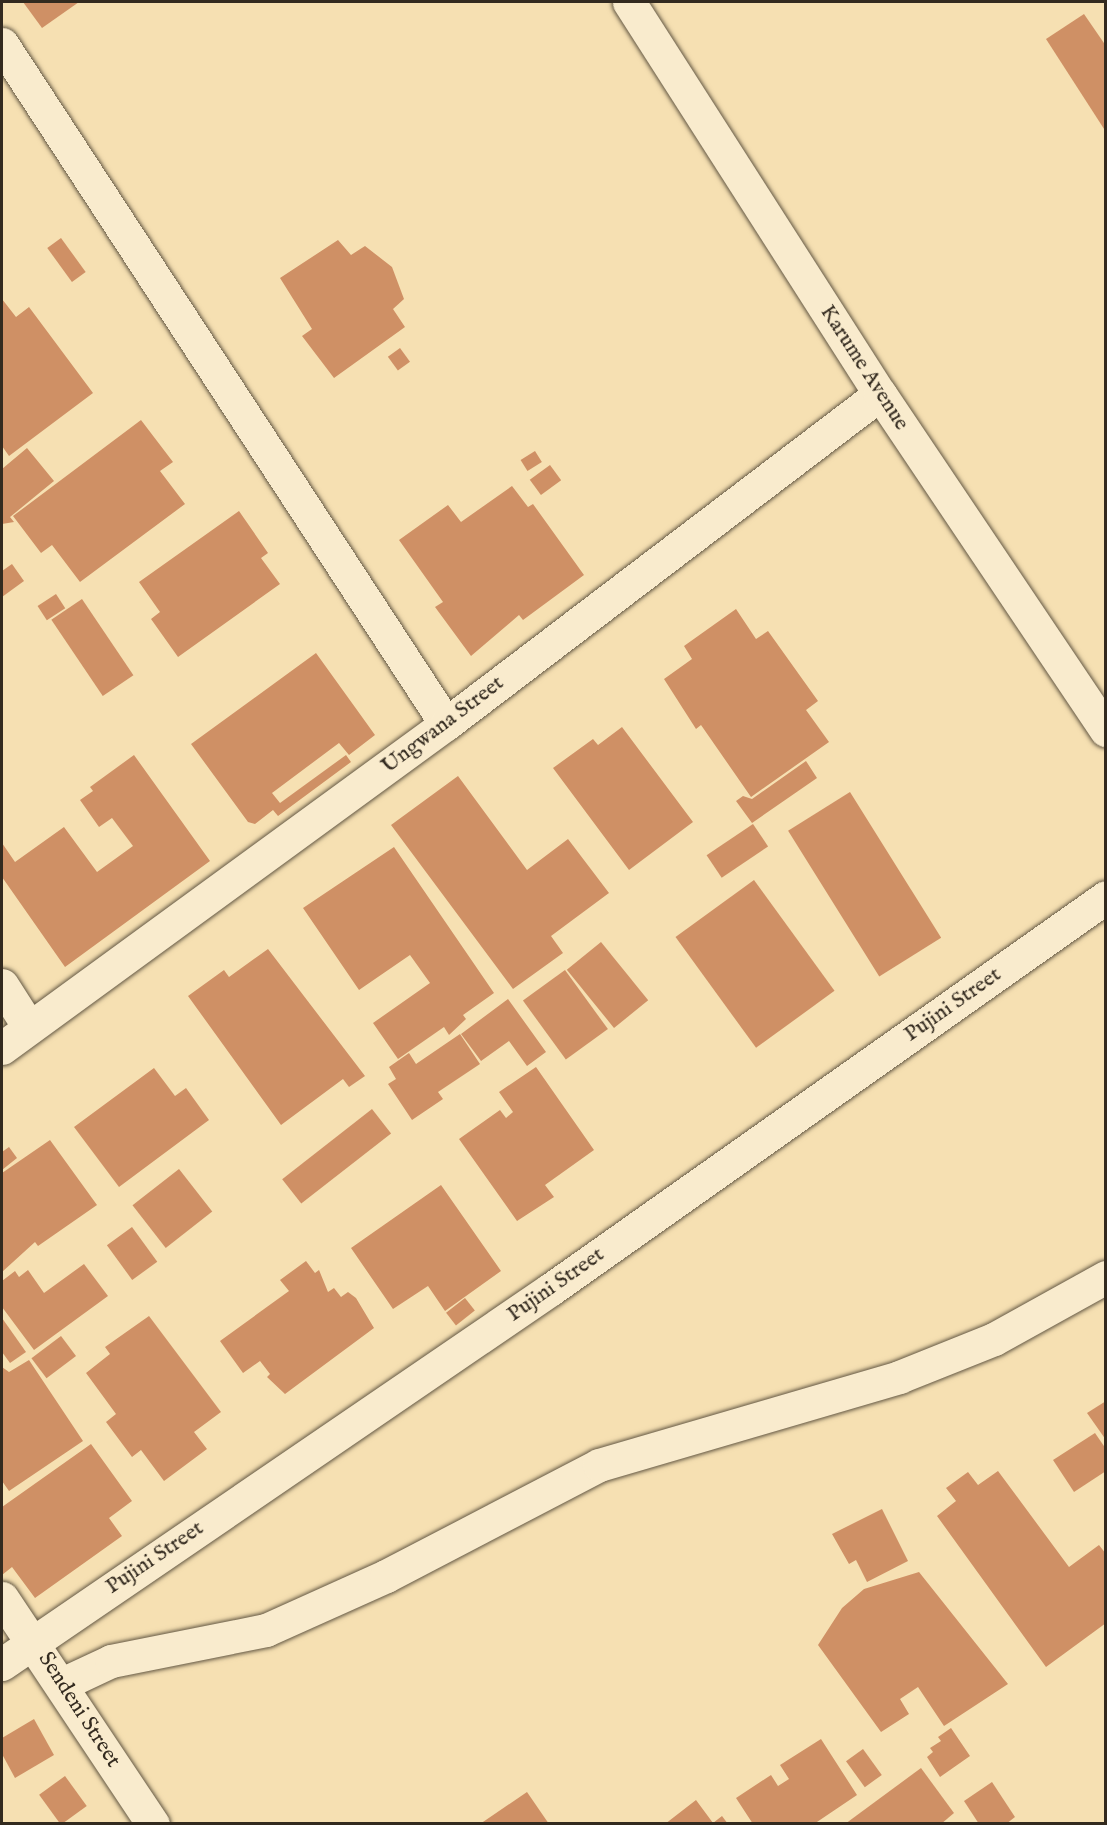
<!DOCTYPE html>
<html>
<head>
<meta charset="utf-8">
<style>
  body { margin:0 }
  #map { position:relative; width:1107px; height:1825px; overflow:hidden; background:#f6e0b2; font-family:"IM FELL English",serif }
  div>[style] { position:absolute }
  .building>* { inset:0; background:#cf9065; transform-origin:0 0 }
  .roads { filter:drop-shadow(0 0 2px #645844) drop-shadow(0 0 2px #645844) }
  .street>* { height:33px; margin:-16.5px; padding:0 16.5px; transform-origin:16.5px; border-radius:16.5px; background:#f9ebcd }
  .secondary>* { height:33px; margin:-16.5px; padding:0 16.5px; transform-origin:16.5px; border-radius:16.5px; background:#f9ebcd }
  span { translate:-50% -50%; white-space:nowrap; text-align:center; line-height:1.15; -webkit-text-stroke:6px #f9ebcd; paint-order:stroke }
  .street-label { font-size:22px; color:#332a1f }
  .frame { position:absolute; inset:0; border:3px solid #332a1f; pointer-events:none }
</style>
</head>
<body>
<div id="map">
  <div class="building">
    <div style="clip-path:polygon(23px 2px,79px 2px,42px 28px)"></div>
    <div style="clip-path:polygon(1084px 14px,1106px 46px,1106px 132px,1046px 39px)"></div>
    <div style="left:61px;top:238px;width:42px;height:17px;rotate:54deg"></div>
    <div style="clip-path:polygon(338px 240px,351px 255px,365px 246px,392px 267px,404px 299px,393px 309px,405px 327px,334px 378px,302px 336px,312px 329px,280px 278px)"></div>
    <div style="clip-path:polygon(2px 299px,16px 317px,29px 307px,93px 393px,9px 456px,2px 446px)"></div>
    <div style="left:400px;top:348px;width:17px;height:15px;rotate:54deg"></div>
    <div style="clip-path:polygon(141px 420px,173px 462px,160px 471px,185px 504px,80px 582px,52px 545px,41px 553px,13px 516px)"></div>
    <div style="clip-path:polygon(27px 448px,54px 481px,10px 517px,14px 522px,2px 524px,2px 469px)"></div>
    <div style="left:535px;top:451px;width:13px;height:17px;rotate:58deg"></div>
    <div style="left:550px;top:465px;width:19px;height:25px;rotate:54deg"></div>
    <div style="clip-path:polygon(512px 486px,528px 507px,533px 504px,584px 575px,523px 620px,519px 615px,471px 656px,435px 607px,443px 602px,399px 540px,448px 505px,461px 522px)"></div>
    <div style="clip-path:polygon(239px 511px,268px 553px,261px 558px,280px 584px,178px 657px,151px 619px,160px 612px,139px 582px)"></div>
    <div style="clip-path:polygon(12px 564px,24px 581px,2px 597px,2px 571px)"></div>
    <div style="left:56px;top:594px;width:17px;height:22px;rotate:57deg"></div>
    <div style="left:82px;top:599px;width:92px;height:37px;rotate:56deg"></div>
    <div style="clip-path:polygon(736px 609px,756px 639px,768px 631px,818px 701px,806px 710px,829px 742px,751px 797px,701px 725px,696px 729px,664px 679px,692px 659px,684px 646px)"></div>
    <div style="clip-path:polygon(316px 653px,375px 735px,349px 755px,339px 743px,272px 793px,280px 803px,346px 755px,351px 762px,278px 816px,273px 810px,255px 824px,248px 822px,191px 744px)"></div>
    <div style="clip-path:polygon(622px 727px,693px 822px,629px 870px,553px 768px,593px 739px,598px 745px)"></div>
    <div style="clip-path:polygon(134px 755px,210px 861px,65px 967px,2px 877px,2px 843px,15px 862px,64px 827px,97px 872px,133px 846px,112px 818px,99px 827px,80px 800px,93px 791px,90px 787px)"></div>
    <div style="clip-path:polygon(806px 761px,817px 778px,752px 823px,736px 801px,743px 796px,752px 799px)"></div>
    <div style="clip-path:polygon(458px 776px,527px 870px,568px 839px,609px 893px,551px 936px,563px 953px,513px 989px,391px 825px)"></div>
    <div style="left:850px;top:792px;width:172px;height:73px;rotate:58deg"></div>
    <div style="left:753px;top:824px;width:27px;height:56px;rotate:56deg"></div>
    <div style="clip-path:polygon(394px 847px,494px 993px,463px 1015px,466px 1019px,449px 1035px,444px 1027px,398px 1059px,373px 1023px,430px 983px,410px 955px,359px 990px,303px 908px)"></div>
    <div style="left:754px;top:880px;width:137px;height:97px;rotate:54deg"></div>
    <div style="left:601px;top:942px;width:75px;height:44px;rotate:51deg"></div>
    <div style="clip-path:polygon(268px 949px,365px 1076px,349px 1087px,343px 1079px,281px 1125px,188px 996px,224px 970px,229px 977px)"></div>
    <div style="left:565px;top:970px;width:73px;height:52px;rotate:54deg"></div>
    <div style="clip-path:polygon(508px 999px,546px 1052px,527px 1066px,509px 1041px,481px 1061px,461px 1034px)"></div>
    <div style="clip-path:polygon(460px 1034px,480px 1064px,438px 1092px,443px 1099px,412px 1120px,388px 1084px,396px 1079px,389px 1067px,409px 1053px,416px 1064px)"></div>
    <div style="clip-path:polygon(536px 1067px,594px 1150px,545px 1185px,554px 1197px,517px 1221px,459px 1139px,500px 1110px,506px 1118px,513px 1112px,499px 1092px)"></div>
    <div style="clip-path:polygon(154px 1068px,175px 1096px,186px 1088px,209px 1120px,119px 1187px,74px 1127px)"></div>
    <div style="left:372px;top:1109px;width:31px;height:114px;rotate:52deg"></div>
    <div style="clip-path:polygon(50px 1140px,97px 1205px,38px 1246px,35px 1242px,2px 1272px,2px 1173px)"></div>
    <div style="clip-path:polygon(9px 1147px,17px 1158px,2px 1170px,2px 1152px)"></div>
    <div style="left:179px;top:1169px;width:54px;height:59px;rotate:52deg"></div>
    <div style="clip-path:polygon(441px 1185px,501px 1271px,445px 1311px,428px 1286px,393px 1309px,351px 1248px)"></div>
    <div style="left:132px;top:1227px;width:43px;height:31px;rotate:54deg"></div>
    <div style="clip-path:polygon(306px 1261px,315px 1273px,319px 1270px,328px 1292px,334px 1288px,341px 1297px,348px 1292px,356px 1298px,374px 1328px,285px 1394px,267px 1377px,270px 1374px,260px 1361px,243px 1373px,220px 1341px,289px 1291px,280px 1280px)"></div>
    <div style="clip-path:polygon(84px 1264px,108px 1296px,34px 1350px,2px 1307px,2px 1281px,15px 1271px,19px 1277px,28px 1270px,44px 1293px)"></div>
    <div style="left:465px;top:1298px;width:16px;height:24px;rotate:52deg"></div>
    <div style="clip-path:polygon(149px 1316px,221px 1412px,194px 1432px,207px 1449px,164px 1481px,141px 1450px,132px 1457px,106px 1422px,116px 1414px,86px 1373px,110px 1354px,105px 1347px)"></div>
    <div style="clip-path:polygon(2px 1318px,26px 1352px,10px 1363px,2px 1352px)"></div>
    <div style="left:61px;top:1336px;width:25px;height:37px;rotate:53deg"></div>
    <div style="clip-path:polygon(29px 1360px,83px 1441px,9px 1491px,2px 1481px,2px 1367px,9px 1372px)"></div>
    <div style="clip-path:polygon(1106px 1401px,1106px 1440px,1087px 1413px)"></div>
    <div style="clip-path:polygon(1095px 1433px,1106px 1449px,1106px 1471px,1074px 1492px,1053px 1460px)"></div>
    <div style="clip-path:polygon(91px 1444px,132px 1501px,109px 1518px,122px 1536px,35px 1598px,12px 1567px,2px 1575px,2px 1507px)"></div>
    <div style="clip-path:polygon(998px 1471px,1069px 1567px,1099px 1545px,1106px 1554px,1106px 1623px,1046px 1667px,937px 1516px,956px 1501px,946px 1488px,968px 1472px,978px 1485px)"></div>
    <div style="clip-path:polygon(882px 1509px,908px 1561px,867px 1582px,856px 1560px,849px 1564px,832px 1534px)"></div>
    <div style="clip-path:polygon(919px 1572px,1008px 1684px,944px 1726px,918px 1687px,900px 1699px,909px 1714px,881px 1732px,818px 1645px,842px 1608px,864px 1589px)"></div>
    <div style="clip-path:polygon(34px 1719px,54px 1755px,15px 1778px,2px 1754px,2px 1738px)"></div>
    <div style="clip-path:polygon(951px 1728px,970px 1756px,940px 1777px,927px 1757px,933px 1752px,930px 1748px,941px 1741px,938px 1737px)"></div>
    <div style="clip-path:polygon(821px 1739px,857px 1795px,814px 1824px,753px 1824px,736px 1798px,771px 1775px,778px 1786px,789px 1779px,780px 1765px)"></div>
    <div style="left:863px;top:1749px;width:32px;height:21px;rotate:54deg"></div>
    <div style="clip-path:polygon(921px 1768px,954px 1813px,941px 1824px,845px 1824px)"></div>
    <div style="left:65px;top:1776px;width:37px;height:32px;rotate:54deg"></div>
    <div style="clip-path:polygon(992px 1782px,1015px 1817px,1006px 1824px,979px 1824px,964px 1801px)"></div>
    <div style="clip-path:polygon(527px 1792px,549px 1824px,480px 1824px)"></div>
    <div style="clip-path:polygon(696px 1800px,713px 1823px,722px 1816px,728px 1824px,665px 1824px)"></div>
  </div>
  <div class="roads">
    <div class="street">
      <div style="left:2px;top:44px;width:812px;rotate:56.86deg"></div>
      <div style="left:2px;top:985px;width:50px;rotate:57.3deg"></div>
      <div style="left:2px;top:1048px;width:550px;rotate:-36.12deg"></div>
      <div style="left:446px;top:724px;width:545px;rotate:-37.25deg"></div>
      <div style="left:2px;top:1598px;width:272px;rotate:56.3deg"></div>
      <div style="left:2px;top:1664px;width:665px;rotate:-34.34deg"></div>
      <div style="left:551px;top:1289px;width:679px;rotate:-35.23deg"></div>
      <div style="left:62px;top:1684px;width:54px;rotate:-25.1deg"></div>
      <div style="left:111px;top:1661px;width:158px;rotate:-11.3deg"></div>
      <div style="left:266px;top:1630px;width:132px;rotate:-24.2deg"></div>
      <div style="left:386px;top:1576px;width:240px;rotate:-27.5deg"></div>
      <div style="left:599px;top:1465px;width:313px;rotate:-16.3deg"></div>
      <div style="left:899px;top:1377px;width:102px;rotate:-21.8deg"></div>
      <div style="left:994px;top:1339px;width:128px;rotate:-29deg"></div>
    </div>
    <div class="secondary">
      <div style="left:629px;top:2px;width:465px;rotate:57.4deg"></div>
      <div style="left:880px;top:394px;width:405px;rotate:56.1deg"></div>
    </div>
  </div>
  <div class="street-label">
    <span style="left:864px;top:368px;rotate:57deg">Karume Avenue</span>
    <span style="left:443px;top:725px;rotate:-37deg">Ungwana Street</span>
    <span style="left:953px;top:1005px;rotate:-35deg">Pujini Street</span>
    <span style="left:556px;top:1285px;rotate:-35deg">Pujini Street</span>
    <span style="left:155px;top:1558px;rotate:-34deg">Pujini Street</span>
    <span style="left:79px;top:1710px;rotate:57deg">Sendeni Street</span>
  </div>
  <div class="frame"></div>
</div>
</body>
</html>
